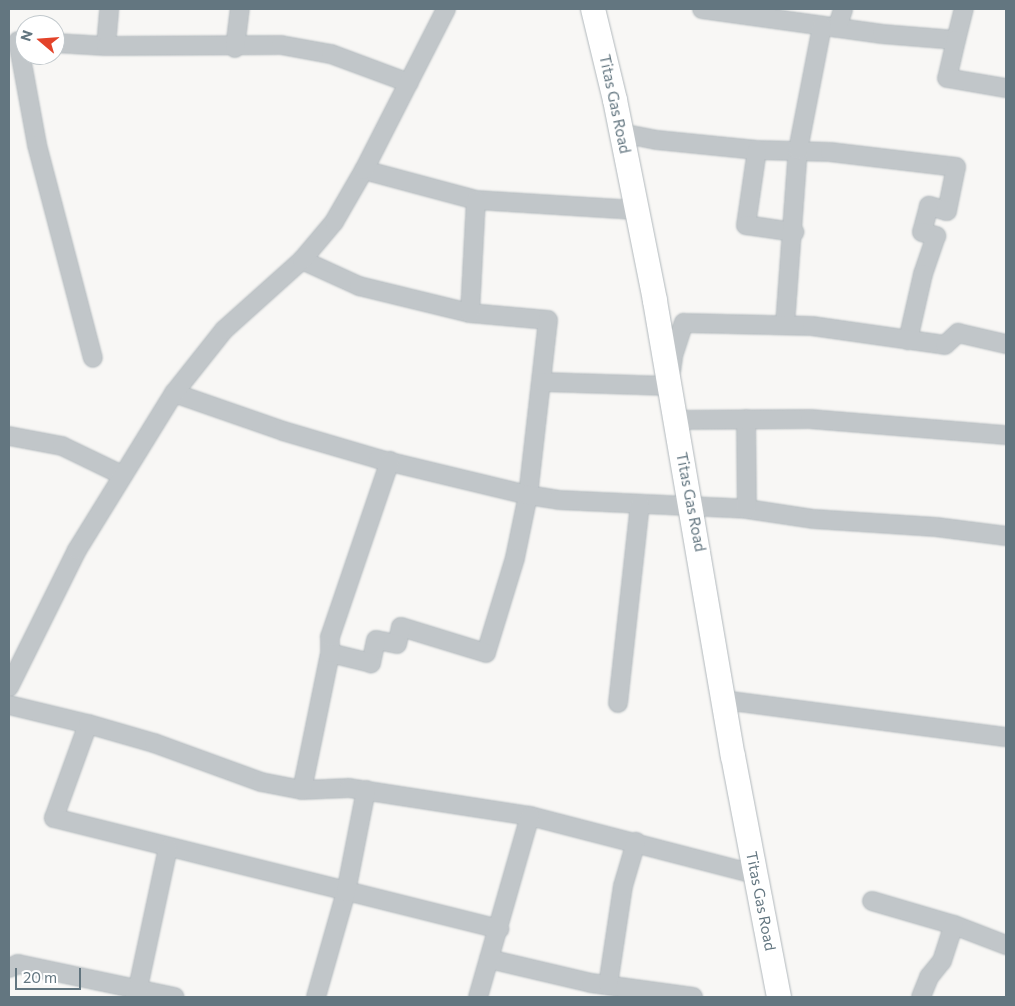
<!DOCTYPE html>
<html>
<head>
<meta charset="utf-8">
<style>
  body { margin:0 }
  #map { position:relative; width:1015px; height:1006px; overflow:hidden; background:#f8f7f5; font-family:Commissioner,sans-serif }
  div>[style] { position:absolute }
  .roads { filter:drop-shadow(0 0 1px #b1b8bc) drop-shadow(0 0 1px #b1b8bc) }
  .street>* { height:18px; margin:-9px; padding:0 9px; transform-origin:9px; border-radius:9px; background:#c1c6c9 }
  .secondary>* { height:24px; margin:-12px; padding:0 12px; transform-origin:12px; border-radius:12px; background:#fff }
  span { translate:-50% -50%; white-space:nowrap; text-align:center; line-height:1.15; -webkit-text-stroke:5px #fff; paint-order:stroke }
  .street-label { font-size:15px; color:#637680 }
  .frame { position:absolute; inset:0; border:10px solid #637680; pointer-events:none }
  .north { position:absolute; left:15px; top:15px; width:50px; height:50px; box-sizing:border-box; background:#fff; border:1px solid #c1c8cc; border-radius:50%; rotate:288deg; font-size:14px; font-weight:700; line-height:20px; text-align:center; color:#637680 }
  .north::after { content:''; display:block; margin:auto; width:18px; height:22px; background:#e3432a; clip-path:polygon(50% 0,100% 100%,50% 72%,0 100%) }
  .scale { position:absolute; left:15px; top:968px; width:66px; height:22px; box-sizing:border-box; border:2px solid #637680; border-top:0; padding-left:6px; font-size:15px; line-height:18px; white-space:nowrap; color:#637680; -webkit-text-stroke:4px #fff; paint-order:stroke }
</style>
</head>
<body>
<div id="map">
  <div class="roads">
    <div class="street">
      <div style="left:702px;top:9px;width:182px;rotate:7.9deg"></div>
      <div style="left:882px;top:34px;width:74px;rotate:4.6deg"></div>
      <div style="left:956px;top:40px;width:32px;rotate:-76deg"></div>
      <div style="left:837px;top:28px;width:20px;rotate:-72deg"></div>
      <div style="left:956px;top:40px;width:39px;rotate:103deg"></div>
      <div style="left:947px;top:78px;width:60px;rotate:9.6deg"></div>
      <div style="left:18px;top:41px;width:106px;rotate:79.6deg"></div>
      <div style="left:37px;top:145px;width:220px;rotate:75.3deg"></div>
      <div style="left:55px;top:43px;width:51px;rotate:3.4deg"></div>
      <div style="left:106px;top:46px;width:37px;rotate:-85deg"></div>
      <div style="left:106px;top:46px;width:175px;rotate:-0.3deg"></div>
      <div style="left:281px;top:45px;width:51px;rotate:10.2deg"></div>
      <div style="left:331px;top:54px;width:83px;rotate:20.4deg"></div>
      <div style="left:235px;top:48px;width:39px;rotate:-83deg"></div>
      <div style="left:621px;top:133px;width:37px;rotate:11deg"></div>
      <div style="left:657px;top:140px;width:100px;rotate:5.7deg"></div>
      <div style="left:757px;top:150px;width:73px;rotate:1.6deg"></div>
      <div style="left:830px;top:152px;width:127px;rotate:6.8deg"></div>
      <div style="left:956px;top:167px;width:45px;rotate:101.6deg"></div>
      <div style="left:947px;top:211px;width:19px;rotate:-164deg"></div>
      <div style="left:929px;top:206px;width:27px;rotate:105deg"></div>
      <div style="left:922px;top:232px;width:15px;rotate:16deg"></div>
      <div style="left:936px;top:236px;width:40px;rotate:108.9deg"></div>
      <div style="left:923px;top:274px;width:68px;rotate:102.8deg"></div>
      <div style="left:757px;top:150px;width:76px;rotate:98.3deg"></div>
      <div style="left:746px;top:225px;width:49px;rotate:8.3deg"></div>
      <div style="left:364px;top:170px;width:116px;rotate:15deg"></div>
      <div style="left:476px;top:200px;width:160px;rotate:3.6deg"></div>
      <div style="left:302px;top:260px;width:63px;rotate:24.5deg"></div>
      <div style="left:359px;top:286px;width:114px;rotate:13.7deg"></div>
      <div style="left:470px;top:313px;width:78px;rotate:5.1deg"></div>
      <div style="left:548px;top:320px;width:176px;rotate:96.5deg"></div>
      <div style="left:528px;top:495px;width:64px;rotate:101.7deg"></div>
      <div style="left:515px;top:558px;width:99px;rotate:107deg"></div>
      <div style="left:486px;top:653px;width:89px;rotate:-163deg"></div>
      <div style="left:401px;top:627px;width:17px;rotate:103deg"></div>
      <div style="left:397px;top:644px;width:21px;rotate:-169deg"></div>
      <div style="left:376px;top:640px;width:24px;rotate:102deg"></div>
      <div style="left:371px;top:663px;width:42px;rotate:-166.3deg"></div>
      <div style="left:470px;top:313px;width:113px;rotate:-87deg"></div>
      <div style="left:785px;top:325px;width:175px;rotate:-85.8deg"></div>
      <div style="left:798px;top:150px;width:126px;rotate:-79deg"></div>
      <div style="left:543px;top:382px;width:126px;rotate:1.8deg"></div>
      <div style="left:669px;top:386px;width:30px;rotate:-82deg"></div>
      <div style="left:673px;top:356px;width:35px;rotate:-72deg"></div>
      <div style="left:684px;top:323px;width:128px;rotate:1.3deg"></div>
      <div style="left:812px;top:326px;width:134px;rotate:8.1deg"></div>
      <div style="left:945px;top:345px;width:18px;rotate:-43deg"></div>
      <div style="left:958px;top:333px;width:49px;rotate:12.9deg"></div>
      <div style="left:174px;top:393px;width:115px;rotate:19.2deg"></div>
      <div style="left:283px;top:431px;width:99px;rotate:16.4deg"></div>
      <div style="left:378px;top:459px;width:154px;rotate:13.5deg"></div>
      <div style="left:528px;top:495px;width:31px;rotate:9deg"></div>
      <div style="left:559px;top:500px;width:188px;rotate:2.7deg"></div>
      <div style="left:747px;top:509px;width:68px;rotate:8.5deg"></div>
      <div style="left:814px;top:519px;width:122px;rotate:3.8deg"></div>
      <div style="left:936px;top:527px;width:71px;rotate:7.3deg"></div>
      <div style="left:746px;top:419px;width:90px;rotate:89.4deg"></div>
      <div style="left:676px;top:420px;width:134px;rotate:-0.4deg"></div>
      <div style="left:810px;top:419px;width:197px;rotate:4.7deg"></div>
      <div style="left:9px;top:436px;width:54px;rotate:10.7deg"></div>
      <div style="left:62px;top:446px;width:67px;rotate:25.8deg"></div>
      <div style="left:9px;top:687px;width:153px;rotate:-63.6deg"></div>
      <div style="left:77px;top:550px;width:185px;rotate:-58.3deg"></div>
      <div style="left:174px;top:393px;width:80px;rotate:-51.6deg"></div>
      <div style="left:224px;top:330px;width:105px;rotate:-41.9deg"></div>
      <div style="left:302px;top:260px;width:50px;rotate:-49.9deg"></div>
      <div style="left:334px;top:222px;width:60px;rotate:-60deg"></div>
      <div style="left:364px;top:170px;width:181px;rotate:-63deg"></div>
      <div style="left:724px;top:700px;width:284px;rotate:7.5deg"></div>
      <div style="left:618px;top:703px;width:200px;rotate:-83.7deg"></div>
      <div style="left:9px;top:705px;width:81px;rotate:13.5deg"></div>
      <div style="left:88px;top:724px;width:100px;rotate:109.9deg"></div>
      <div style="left:54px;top:818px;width:459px;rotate:14deg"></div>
      <div style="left:88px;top:724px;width:69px;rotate:16.1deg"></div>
      <div style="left:154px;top:743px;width:114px;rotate:20deg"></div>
      <div style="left:261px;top:782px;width:42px;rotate:11deg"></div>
      <div style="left:302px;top:790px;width:47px;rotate:-2.4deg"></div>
      <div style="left:349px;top:788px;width:183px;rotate:8.8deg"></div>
      <div style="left:530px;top:816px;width:232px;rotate:14.5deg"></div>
      <div style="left:302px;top:790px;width:140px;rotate:-78.4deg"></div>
      <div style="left:330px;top:653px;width:16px;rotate:-90deg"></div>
      <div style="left:330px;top:637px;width:186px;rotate:-71.2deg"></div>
      <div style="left:872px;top:901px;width:85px;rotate:16.3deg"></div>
      <div style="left:954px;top:925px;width:56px;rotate:21deg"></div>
      <div style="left:489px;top:959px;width:105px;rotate:13.2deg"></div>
      <div style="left:591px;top:983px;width:103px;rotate:7.8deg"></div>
      <div style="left:9px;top:968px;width:10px;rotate:-24deg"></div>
      <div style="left:18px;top:964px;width:160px;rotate:11.9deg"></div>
      <div style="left:608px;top:985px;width:100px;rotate:-81.4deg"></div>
      <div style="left:623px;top:886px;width:46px;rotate:-73.5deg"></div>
      <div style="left:136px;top:997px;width:152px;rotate:-77.9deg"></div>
      <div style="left:316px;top:997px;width:109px;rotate:-74.1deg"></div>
      <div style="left:346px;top:892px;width:104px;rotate:-78.9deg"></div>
      <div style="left:478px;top:997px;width:188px;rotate:-74deg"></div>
      <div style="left:921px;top:997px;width:22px;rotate:-68deg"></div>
      <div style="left:929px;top:977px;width:21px;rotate:-51deg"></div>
      <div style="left:942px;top:961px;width:38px;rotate:-72deg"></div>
    </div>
    <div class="secondary">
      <div style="left:593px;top:9px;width:94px;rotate:76.4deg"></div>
      <div style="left:615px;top:100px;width:205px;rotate:78.7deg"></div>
      <div style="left:655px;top:301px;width:462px;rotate:80.3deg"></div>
      <div style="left:733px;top:756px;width:245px;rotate:79.2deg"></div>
    </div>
  </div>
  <div class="street-label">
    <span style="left:615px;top:104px;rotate:78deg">Titas Gas Road</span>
    <span style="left:691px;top:502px;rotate:79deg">Titas Gas Road</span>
    <span style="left:761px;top:901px;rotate:79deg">Titas Gas Road</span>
  </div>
  <div class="frame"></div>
  <div class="north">N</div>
  <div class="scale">20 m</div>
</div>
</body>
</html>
